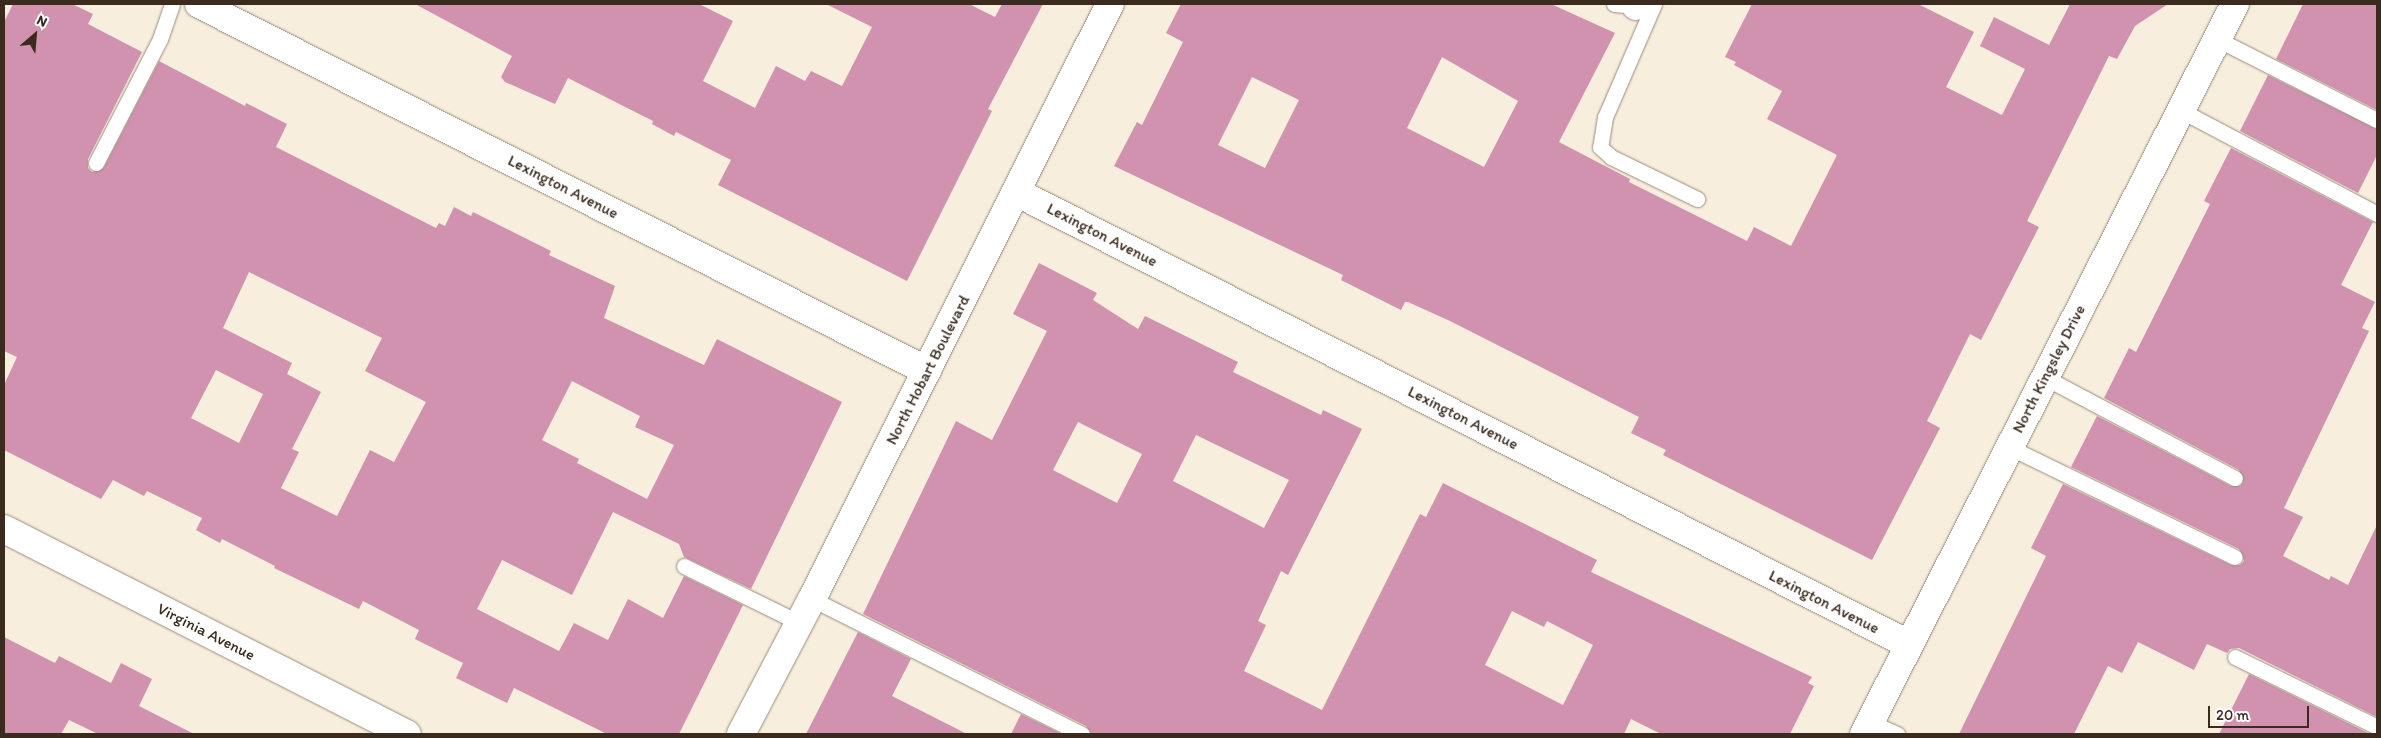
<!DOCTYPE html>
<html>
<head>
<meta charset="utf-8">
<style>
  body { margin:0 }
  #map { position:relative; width:2381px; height:738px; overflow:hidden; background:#f7eedd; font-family:Itim,sans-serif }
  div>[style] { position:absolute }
  .building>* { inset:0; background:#d092ae }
  .roads { filter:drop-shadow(0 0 1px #998c7e) drop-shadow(0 0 1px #998c7e) }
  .service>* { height:15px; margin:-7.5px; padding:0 7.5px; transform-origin:7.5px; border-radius:7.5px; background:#fff }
  .minor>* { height:28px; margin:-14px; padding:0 14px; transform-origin:14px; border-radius:14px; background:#fff }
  span { translate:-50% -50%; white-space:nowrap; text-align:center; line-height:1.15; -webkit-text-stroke:5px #fff; paint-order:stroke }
  .street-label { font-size:16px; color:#3b2a1e }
  .frame { position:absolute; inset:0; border:5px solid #3b2a1e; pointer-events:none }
  .north { position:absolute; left:10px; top:10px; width:50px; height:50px; -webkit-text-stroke:4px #fff; paint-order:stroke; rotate:27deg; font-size:14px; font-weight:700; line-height:20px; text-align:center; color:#3b2a1e }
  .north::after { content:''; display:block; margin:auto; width:18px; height:22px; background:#3b2a1e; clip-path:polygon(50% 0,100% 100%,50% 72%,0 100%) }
  .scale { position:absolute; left:2208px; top:706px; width:101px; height:22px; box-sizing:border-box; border:2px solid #3b2a1e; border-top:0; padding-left:6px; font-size:15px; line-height:18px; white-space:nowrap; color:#3b2a1e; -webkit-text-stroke:4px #fff; paint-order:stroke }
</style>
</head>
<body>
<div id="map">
  <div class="building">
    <div style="clip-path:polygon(evenodd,13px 4px,72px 4px,93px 14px,88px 24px,142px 52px,88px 159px,88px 168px,92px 172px,104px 167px,159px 61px,245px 106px,246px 103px,287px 124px,276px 147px,436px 228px,439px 223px,445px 226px,454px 207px,471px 216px,473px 212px,551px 251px,549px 255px,615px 286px,604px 318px,704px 365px,717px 339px,842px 402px,751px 589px,684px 557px,679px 544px,613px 512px,572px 595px,502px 560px,477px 609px,559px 651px,574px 623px,608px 640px,628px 599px,663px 618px,684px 576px,743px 605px,679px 734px,607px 734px,514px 688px,507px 703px,456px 678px,463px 663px,415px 639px,419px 630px,363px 601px,359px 609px,274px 568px,275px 566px,222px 539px,220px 543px,196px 530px,202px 518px,147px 491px,144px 496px,113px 480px,101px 499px,4px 450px,4px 385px,17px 357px,4px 351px,4px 22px,13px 4px,249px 272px,382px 338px,365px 371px,426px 402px,394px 462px,370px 450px,337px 516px,281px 488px,299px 452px,292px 449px,321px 392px,287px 374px,292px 363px,223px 328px,249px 272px,13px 4px,216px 370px,263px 394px,239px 443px,191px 418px,216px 370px,13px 4px,572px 381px,640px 416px,635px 427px,674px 445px,647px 499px,577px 463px,579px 459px,542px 440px,572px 381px)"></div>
    <div style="clip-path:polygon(415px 4px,699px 4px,733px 21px,703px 81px,755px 108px,776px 66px,805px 81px,811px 71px,842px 86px,872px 27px,826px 4px,969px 4px,995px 17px,1002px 4px,1043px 4px,988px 109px,992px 111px,907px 281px,718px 185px,731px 160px,676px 132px,674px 136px,652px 124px,653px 121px,568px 78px,555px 104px,505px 82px,501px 77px,512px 56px)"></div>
    <div style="clip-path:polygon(evenodd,1181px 4px,1551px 4px,1615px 33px,1559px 142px,1630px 179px,1629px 182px,1747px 241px,1754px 227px,1791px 246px,1837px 155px,1767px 119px,1782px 91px,1734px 65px,1736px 62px,1725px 57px,1752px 4px,1918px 4px,1974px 32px,1946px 87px,2002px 115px,2025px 69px,1980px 46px,1994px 17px,2049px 45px,2070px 4px,2168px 4px,2135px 26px,2117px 59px,2109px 56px,2027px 221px,2039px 227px,1981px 340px,1970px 334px,1927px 421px,1940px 428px,1872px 560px,1663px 455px,1666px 450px,1631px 433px,1639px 417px,1450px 321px,1408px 302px,1405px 302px,1401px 310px,1341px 280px,1343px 275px,1114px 166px,1137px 122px,1142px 125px,1183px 42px,1166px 33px,1181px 4px,1442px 57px,1518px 101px,1484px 167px,1407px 128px,1442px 57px,1181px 4px,1252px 77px,1299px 100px,1265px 168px,1218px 145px,1252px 77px)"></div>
    <div style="clip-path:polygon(2303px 4px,2377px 4px,2377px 110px,2276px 59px)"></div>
    <div style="clip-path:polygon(2268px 75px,2377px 129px,2377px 155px,2358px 193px,2240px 131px)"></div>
    <div style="clip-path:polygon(2231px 148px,2373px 222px,2341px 285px,2375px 302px,2362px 328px,2369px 331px,2284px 508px,2303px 517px,2283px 556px,2329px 580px,2331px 576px,2348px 585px,2377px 525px,2377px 717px,2239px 648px,2230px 649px,2227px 653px,2207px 644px,2194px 670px,2138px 642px,2122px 673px,2108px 666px,2074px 734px,1959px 734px,2046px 556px,2031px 548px,2063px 484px,2231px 565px,2240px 565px,2244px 561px,2239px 549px,2071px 467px,2097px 416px,2231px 486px,2240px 486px,2243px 482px,2239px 470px,2104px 398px,2129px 348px,2136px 352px,2210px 204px,2204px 201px)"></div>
    <div style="clip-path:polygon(evenodd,1039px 263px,1097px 293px,1093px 300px,1138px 329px,1145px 316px,1238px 362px,1233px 372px,1321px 415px,1323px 410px,1362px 429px,1288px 575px,1281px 571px,1258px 621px,1266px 625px,1244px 671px,1322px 710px,1420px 514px,1426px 517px,1443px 483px,1597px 560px,1591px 572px,1812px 677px,1808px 683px,1814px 686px,1790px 734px,1661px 734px,1631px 719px,1624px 734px,1091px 734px,1086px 726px,863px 614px,956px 421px,992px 440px,1047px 331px,1013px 314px,1039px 263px,1078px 422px,1142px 454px,1117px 503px,1053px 470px,1078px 422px,1039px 263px,1196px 435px,1289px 480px,1264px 528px,1173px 481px,1196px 435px,1039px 263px,1512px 611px,1544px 627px,1547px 621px,1593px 645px,1563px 705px,1485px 665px,1512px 611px)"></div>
    <div style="clip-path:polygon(858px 632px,911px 659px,892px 696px,967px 734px,806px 734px)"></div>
    <div style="clip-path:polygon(4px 637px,55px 663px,59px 656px,111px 683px,121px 663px,152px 679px,139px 706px,194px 734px,98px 734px,69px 720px,61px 734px,4px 734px)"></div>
    <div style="clip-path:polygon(2249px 674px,2370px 734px,2219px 734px)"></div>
    <div style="clip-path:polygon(1021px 714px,1062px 734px,1011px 734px)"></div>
  </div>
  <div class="roads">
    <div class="service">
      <div style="left:1614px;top:4px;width:22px;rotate:5deg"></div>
      <div style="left:1654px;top:4px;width:123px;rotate:113.4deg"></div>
      <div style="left:1605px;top:117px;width:30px;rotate:99deg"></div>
      <div style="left:1600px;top:147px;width:15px;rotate:42deg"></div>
      <div style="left:1611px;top:157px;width:96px;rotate:26deg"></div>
      <div style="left:2217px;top:39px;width:179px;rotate:26.9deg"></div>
      <div style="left:2180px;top:110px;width:223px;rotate:27.8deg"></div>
      <div style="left:96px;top:163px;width:140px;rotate:-62.7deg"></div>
      <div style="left:160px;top:39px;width:37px;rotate:-71deg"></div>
      <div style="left:2044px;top:377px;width:216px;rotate:27.9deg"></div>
      <div style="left:2009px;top:447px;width:251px;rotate:26deg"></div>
      <div style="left:684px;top:566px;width:129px;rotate:26.2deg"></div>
      <div style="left:812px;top:599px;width:302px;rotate:26.6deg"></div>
      <div style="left:2235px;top:657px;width:158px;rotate:26.2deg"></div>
      <div style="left:1870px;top:722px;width:30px;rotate:24deg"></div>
    </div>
    <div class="minor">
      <div style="left:199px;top:4px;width:815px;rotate:26.75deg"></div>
      <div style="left:1636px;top:6px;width:2px;rotate:-63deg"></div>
      <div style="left:1018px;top:193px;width:998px;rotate:26.87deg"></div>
      <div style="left:4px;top:529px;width:452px;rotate:27deg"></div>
      <div style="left:741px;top:734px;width:153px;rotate:-62.3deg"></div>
      <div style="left:812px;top:599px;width:665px;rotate:-63.4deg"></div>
      <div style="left:1864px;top:734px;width:819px;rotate:-63.06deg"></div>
    </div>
  </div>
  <div class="street-label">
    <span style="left:563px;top:187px;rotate:27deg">Lexington Avenue</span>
    <span style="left:1102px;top:235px;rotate:27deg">Lexington Avenue</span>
    <span style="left:2049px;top:369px;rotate:-63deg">North Kingsley Drive</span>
    <span style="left:928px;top:370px;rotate:-63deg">North Hobart Boulevard</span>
    <span style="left:1463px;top:418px;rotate:27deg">Lexington Avenue</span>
    <span style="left:1824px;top:602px;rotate:27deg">Lexington Avenue</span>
    <span style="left:206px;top:632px;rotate:27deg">Virginia Avenue</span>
  </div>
  <div class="frame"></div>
  <div class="north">N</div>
  <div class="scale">20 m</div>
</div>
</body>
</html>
